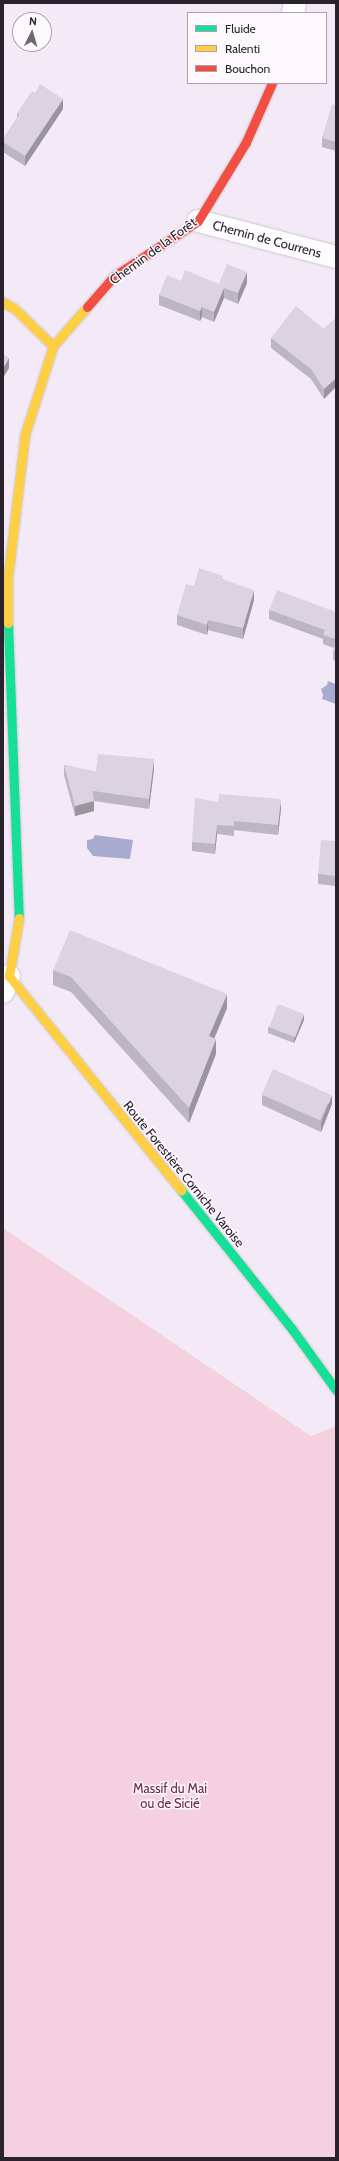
<!DOCTYPE html>
<html>
<head>
<meta charset="utf-8">
<style>
  body { margin:0 }
  #map { position:relative; width:339px; height:2161px; overflow:hidden; background:#f4eaf7; font-family:Cabin,sans-serif }
  div>[style] { position:absolute }
  .green>* { inset:0; background:#f5d0de }
  .water>* { inset:0; background:#a8aacf }
  .roads { filter:drop-shadow(0 0 1px #cec5d0) drop-shadow(0 0 1px #cec5d0) }
  .street>* { height:22px; margin:-11px; padding:0 11px; transform-origin:11px; border-radius:11px; background:#fdfcfe }
  .fast>* { height:9px; margin:-4.5px; padding:0 4.5px; transform-origin:4.5px; border-radius:4.5px; background:#16e098 }
  .slow>* { height:9px; margin:-4.5px; padding:0 4.5px; transform-origin:4.5px; border-radius:4.5px; background:#ffcf43 }
  .jam>* { height:9px; margin:-4.5px; padding:0 4.5px; transform-origin:4.5px; border-radius:4.5px; background:#f24e42 }
  .wall>* { inset:0; background:#bcb5c2 }
  .shaded-wall>* { inset:0; background:#99949e }
  .building>* { inset:0; background:#dbd3e2; transform-origin:0 0 }
  span { translate:-50% -50%; white-space:nowrap; text-align:center; line-height:1.15; -webkit-text-stroke:3px #fdf8fe; paint-order:stroke }
  .street-label { font-size:13px; color:#2a222c }
  .park-label { font-size:13px; color:#6f2940 }
  .frame { position:absolute; inset:0; border:4px solid #2a222c; pointer-events:none }
  .legend { position:absolute; left:187px; top:12px; width:140px; height:72px; box-sizing:border-box; background:#fdf8fe; border:1px solid #a9a2aa; margin:0; padding:5px 7px; list-style:none; font-size:12px; color:#2a222c }
  .legend li { display:flex; align-items:center; gap:8px; height:20px }
  .legend b { width:20px; border:1px solid #a9a2aa }
  .north { position:absolute; left:12px; top:12px; width:40px; height:40px; box-sizing:border-box; background:#fdf8fe; border:1px solid #a9a2aa; border-radius:50%; rotate:5deg; font-size:11px; font-weight:700; line-height:16px; text-align:center; color:#2a222c }
  .north::after { content:''; display:block; margin:auto; width:14px; height:18px; background:#716873; clip-path:polygon(50% 0,100% 100%,50% 72%,0 100%) }
</style>
</head>
<body>
<div id="map">
  <div class="green">
    <div style="clip-path:polygon(3px 1228px,311px 1436px,336px 1426px,336px 2158px,3px 2158px)"></div>
  </div>
  <div class="water">
    <div style="clip-path:polygon(328px 681px,336px 684px,336px 704px,322px 699px,323px 695px,321px 689px,327px 685px)"></div>
    <div style="clip-path:polygon(95px 835px,133px 840px,130px 859px,93px 856px,87px 848px,87px 840px,93px 839px)"></div>
  </div>
  <div class="roads">
    <div class="street">
      <div style="left:293px;top:13px;width:10px;rotate:-79deg"></div>
      <div style="left:198px;top:221px;width:143px;rotate:14.6deg"></div>
      <div style="left:3px;top:992px;width:17px;rotate:-69deg"></div>
    </div>
    <div class="fast">
      <div style="left:8px;top:623px;width:295px;rotate:87.9deg"></div>
      <div style="left:181px;top:1190px;width:178px;rotate:51.4deg"></div>
      <div style="left:292px;top:1329px;width:75px;rotate:54.2deg"></div>
    </div>
    <div class="slow">
      <div style="left:3px;top:302px;width:14px;rotate:30deg"></div>
      <div style="left:15px;top:309px;width:53px;rotate:44.2deg"></div>
      <div style="left:8px;top:623px;width:47px;rotate:-90deg"></div>
      <div style="left:8px;top:576px;width:143px;rotate:-83.2deg"></div>
      <div style="left:25px;top:434px;width:92px;rotate:-72.3deg"></div>
      <div style="left:53px;top:346px;width:52px;rotate:-48.9deg"></div>
      <div style="left:19px;top:918px;width:59px;rotate:99.8deg"></div>
      <div style="left:9px;top:976px;width:275px;rotate:51.2deg"></div>
    </div>
    <div class="jam">
      <div style="left:87px;top:307px;width:41px;rotate:-48.9deg"></div>
      <div style="left:114px;top:276px;width:100px;rotate:-33.2deg"></div>
      <div style="left:198px;top:221px;width:92px;rotate:-58.7deg"></div>
      <div style="left:246px;top:142px;width:64px;rotate:-66.2deg"></div>
    </div>
  </div>
  <div class="wall">
    <div style="clip-path:polygon(336px 106px,336px 151px,322px 147px,322px 138px)"></div>
    <div style="clip-path:polygon(63px 109px,25px 166px,3px 152px,3px 139px,17px 118px,17px 113px)"></div>
    <div style="clip-path:polygon(181px 281px,219px 284px,247px 283px,238px 304px,224px 298px,214px 322px,202px 317px,200px 321px,159px 305px,159px 295px)"></div>
    <div style="clip-path:polygon(336px 318px,324px 399px,311px 379px,271px 348px,271px 338px,324px 329px)"></div>
    <div style="clip-path:polygon(223px 579px,254px 600px,243px 639px,208px 630px,207px 635px,177px 625px,177px 615px,194px 586px)"></div>
    <div style="clip-path:polygon(269px 610px,336px 612px,336px 661px,333px 660px,333px 651px,334px 648px,323px 644px,323px 639px,269px 619px)"></div>
    <div style="clip-path:polygon(64px 765px,96px 772px,154px 769px,149px 809px,94px 801px,94px 811px,75px 816px,64px 775px)"></div>
    <div style="clip-path:polygon(218px 802px,281px 809px,278px 835px,234px 830px,234px 836px,217px 834px,215px 854px,192px 851px,192px 842px)"></div>
    <div style="clip-path:polygon(336px 841px,336px 886px,318px 884px,318px 874px)"></div>
    <div style="clip-path:polygon(53px 970px,227px 1008px,214px 1038px,216px 1054px,189px 1123px,71px 992px,53px 985px)"></div>
    <div style="clip-path:polygon(304px 1020px,294px 1043px,268px 1033px,268px 1027px)"></div>
    <div style="clip-path:polygon(262px 1095px,332px 1104px,321px 1132px,262px 1105px)"></div>
  </div>
  <div class="shaded-wall">
    <div style="clip-path:polygon(63px 99px,63px 109px,25px 166px,25px 156px)"></div>
    <div style="clip-path:polygon(247px 272px,247px 283px,238px 304px,238px 293px)"></div>
    <div style="clip-path:polygon(224px 288px,224px 298px,214px 322px,214px 312px)"></div>
    <div style="clip-path:polygon(202px 307px,202px 317px,200px 321px,200px 311px)"></div>
    <div style="clip-path:polygon(9px 358px,9px 368px,3px 378px,3px 368px)"></div>
    <div style="clip-path:polygon(336px 378px,336px 387px,324px 399px,324px 389px)"></div>
    <div style="clip-path:polygon(254px 590px,254px 600px,243px 639px,243px 628px)"></div>
    <div style="clip-path:polygon(208px 620px,208px 630px,207px 635px,207px 625px)"></div>
    <div style="clip-path:polygon(154px 759px,154px 769px,149px 809px,149px 799px)"></div>
    <div style="clip-path:polygon(281px 799px,281px 809px,278px 835px,278px 825px)"></div>
    <div style="clip-path:polygon(94px 801px,94px 811px,75px 816px,75px 806px)"></div>
    <div style="clip-path:polygon(217px 825px,217px 834px,215px 854px,215px 844px)"></div>
    <div style="clip-path:polygon(227px 994px,227px 1008px,209px 1051px,209px 1036px)"></div>
    <div style="clip-path:polygon(304px 1014px,304px 1020px,294px 1043px,294px 1037px)"></div>
    <div style="clip-path:polygon(216px 1039px,216px 1054px,189px 1123px,189px 1108px)"></div>
    <div style="clip-path:polygon(332px 1095px,332px 1104px,321px 1132px,321px 1123px)"></div>
  </div>
  <div class="building">
    <div style="clip-path:polygon(40px 84px,63px 99px,25px 156px,3px 142px,3px 139px,19px 115px,17px 113px,32px 91px,35px 93px)"></div>
    <div style="clip-path:polygon(332px 104px,336px 106px,336px 142px,322px 138px)"></div>
    <div style="clip-path:polygon(227px 264px,247px 272px,238px 293px,224px 288px,214px 312px,202px 307px,200px 311px,159px 295px,167px 275px,181px 281px,185px 270px,219px 284px)"></div>
    <div style="clip-path:polygon(296px 306px,324px 329px,336px 318px,336px 378px,324px 389px,311px 369px,271px 338px)"></div>
    <div style="clip-path:polygon(3px 354px,9px 358px,3px 368px)"></div>
    <div style="clip-path:polygon(199px 568px,223px 576px,222px 579px,254px 590px,243px 628px,208px 620px,207px 625px,177px 615px,186px 584px,194px 586px)"></div>
    <div style="clip-path:polygon(277px 590px,336px 612px,336px 639px,323px 635px,325px 630px,269px 610px)"></div>
    <div style="clip-path:polygon(336px 640px,336px 652px,333px 651px)"></div>
    <div style="clip-path:polygon(98px 754px,154px 759px,149px 799px,93px 791px,94px 801px,75px 806px,64px 765px,96px 772px)"></div>
    <div style="clip-path:polygon(219px 794px,281px 799px,278px 825px,234px 821px,234px 826px,217px 825px,215px 844px,192px 842px,195px 798px,218px 802px)"></div>
    <div style="clip-path:polygon(321px 840px,336px 841px,336px 876px,318px 874px)"></div>
    <div style="clip-path:polygon(70px 930px,227px 994px,209px 1036px,216px 1039px,189px 1108px,71px 977px,53px 970px)"></div>
    <div style="left:278px;top:1004px;width:28px;height:25px;rotate:21deg"></div>
    <div style="left:273px;top:1069px;width:64px;height:28px;rotate:24deg"></div>
  </div>
  <div class="street-label">
    <span style="left:267px;top:239px;rotate:15deg">Chemin de Courrens</span>
    <span style="left:153px;top:251px;rotate:-36deg">Chemin de la Forêt</span>
    <span style="left:184px;top:1174px;rotate:51deg">Route Forestière Corniche Varoise</span>
  </div>
  <div class="park-label">
    <span style="left:170px;top:1796px">Massif du Mai<br>ou de Sicié</span>
  </div>
  <div class="frame"></div>
  <ul class="legend">
  <li><b style="height:5px;background:#16e098"></b>Fluide</li>
  <li><b style="height:5px;background:#ffcf43"></b>Ralenti</li>
  <li><b style="height:5px;background:#f24e42"></b>Bouchon</li>
  </ul>
  <div class="north">N</div>
</div>
</body>
</html>
